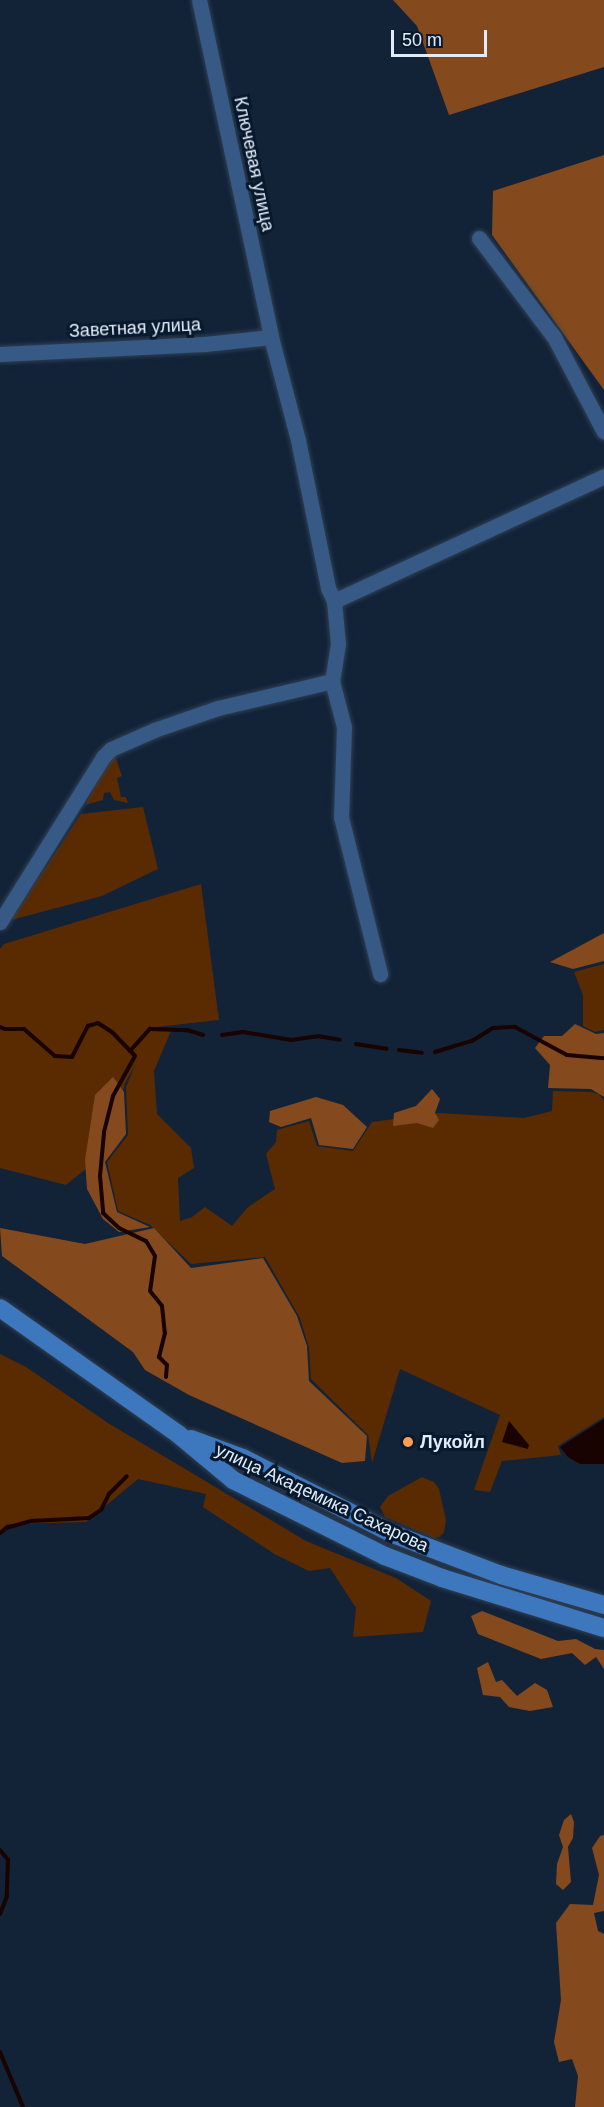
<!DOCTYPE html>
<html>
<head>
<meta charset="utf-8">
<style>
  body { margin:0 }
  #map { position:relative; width:604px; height:2107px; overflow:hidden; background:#122338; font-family:Helvetica,sans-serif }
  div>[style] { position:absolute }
  .green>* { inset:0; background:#5a2a00 }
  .forest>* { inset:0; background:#844a1d }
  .water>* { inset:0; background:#180300 }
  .stream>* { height:4px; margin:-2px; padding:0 2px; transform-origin:2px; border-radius:2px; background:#180300 }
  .roads { filter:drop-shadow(0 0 2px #2f3f53) drop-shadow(0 0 2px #2f3f53) }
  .street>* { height:15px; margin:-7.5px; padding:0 7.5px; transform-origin:7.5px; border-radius:7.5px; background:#365985 }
  .secondary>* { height:18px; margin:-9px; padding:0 9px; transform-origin:9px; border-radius:9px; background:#3d77bd }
  .dots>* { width:16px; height:16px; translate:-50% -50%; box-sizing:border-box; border:3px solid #08192d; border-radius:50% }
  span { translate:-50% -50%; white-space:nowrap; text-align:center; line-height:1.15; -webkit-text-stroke:6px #08192d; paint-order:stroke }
  .street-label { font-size:18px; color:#e1ecfa }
  .poi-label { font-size:18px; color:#e1ecfa; font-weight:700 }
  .left { translate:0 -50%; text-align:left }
  .scale { position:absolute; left:391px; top:30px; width:96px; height:27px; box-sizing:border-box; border:3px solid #e1ecfa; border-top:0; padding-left:8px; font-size:18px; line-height:21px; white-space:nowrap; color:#e1ecfa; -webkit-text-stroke:4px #08192d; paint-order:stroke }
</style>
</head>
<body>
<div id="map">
  <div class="green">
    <div style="clip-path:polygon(115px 756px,122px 776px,117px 778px,121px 797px,126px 797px,128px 803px,114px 800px,110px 792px,104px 793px,103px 800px,85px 805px,105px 767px)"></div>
    <div style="clip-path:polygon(143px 807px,158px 869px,102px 896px,11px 920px,81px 814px)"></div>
    <div style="clip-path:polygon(201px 884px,219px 1020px,157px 1027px,154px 1031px,171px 1031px,154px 1071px,157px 1114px,191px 1148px,194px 1168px,178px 1178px,180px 1221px,192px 1217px,205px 1207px,232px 1226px,248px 1207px,275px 1189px,266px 1154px,276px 1142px,277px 1130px,309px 1121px,317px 1146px,353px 1151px,372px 1122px,439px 1113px,524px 1118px,552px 1111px,553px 1091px,591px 1092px,599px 1094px,604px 1101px,604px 1417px,558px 1446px,561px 1455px,502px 1461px,490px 1492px,474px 1490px,500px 1415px,400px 1369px,372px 1463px,368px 1435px,311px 1379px,309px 1348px,300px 1318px,265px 1257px,191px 1264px,150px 1225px,118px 1211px,107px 1162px,128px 1135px,126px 1087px,135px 1065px,125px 1083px,108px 1151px,66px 1185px,0 1168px,0 949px,4px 944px)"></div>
    <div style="clip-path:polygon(604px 964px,604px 1030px,595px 1032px,583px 1026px,583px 995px,574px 972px)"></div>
    <div style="clip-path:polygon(0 1354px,26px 1367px,108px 1423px,306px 1541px,396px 1578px,431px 1601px,423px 1632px,353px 1637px,356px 1608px,330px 1568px,309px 1571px,276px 1555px,203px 1507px,206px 1494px,138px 1479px,86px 1522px,7px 1524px,0 1533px)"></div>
    <div style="clip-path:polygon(422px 1477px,434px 1482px,439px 1489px,446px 1520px,444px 1532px,440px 1537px,434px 1538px,385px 1517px,380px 1507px,388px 1496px)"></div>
  </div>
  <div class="forest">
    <div style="clip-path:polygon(393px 0,604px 0,604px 67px,449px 115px,417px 26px)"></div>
    <div style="clip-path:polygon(604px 155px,604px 390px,492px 235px,493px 191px)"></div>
    <div style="clip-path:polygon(604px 933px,604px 961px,573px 969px,550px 962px)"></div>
    <div style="clip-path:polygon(575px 1024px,596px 1034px,604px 1033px,604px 1097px,591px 1089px,548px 1088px,550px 1065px,535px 1048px,544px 1036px,562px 1036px)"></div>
    <div style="clip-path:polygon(113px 1077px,124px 1092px,126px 1134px,105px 1162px,117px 1212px,150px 1227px,119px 1232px,103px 1219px,87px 1189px,85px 1160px,95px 1095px)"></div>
    <div style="clip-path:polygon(432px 1089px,440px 1099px,435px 1113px,439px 1120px,433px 1128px,417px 1123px,393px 1126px,394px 1113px,416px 1106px)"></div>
    <div style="clip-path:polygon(316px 1097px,343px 1105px,367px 1127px,353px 1149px,319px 1145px,311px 1118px,281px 1127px,269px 1122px,270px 1111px)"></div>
    <div style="clip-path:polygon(0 1228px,85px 1244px,154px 1228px,191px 1268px,263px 1258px,297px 1316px,307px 1346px,309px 1381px,367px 1436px,365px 1461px,342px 1463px,189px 1395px,145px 1370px,133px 1352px,2px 1256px)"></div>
    <div style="clip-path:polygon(482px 1611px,558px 1641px,576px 1639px,595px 1649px,604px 1650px,604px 1669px,596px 1657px,585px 1665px,572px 1653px,541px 1659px,478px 1634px,471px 1616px)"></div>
    <div style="clip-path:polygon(488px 1662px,496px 1682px,502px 1680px,517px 1696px,535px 1683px,547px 1690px,553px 1707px,530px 1711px,509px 1707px,500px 1697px,483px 1695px,477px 1668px)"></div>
    <div style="clip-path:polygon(571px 1814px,574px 1822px,573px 1838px,568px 1847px,571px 1882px,563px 1890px,556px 1884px,557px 1864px,563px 1847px,559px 1835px,564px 1820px)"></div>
    <div style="clip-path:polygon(604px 1835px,604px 1911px,594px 1913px,598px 1931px,604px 1934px,604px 2107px,575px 2107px,578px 2076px,572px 2059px,559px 2062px,554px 2042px,561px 2000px,556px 1923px,570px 1904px,593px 1905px,599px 1875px,592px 1848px,600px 1836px)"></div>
  </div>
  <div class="water">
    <div style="clip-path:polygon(604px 1419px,604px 1464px,580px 1464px,568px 1457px,560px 1447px)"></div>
    <div style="clip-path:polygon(509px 1421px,529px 1445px,528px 1449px,502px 1442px)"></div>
  </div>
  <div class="stream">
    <div style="left:0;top:1027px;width:5px;rotate:22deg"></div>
    <div style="left:5px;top:1029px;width:19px"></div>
    <div style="left:24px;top:1029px;width:41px;rotate:41.1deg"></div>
    <div style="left:55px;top:1056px;width:17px;rotate:3deg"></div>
    <div style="left:72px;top:1057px;width:35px;rotate:-63deg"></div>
    <div style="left:88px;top:1026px;width:10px;rotate:-17deg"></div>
    <div style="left:98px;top:1023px;width:17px;rotate:33deg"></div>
    <div style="left:112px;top:1032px;width:33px;rotate:46deg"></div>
    <div style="left:135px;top:1056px;width:46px;rotate:118.8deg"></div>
    <div style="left:113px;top:1096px;width:38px;rotate:104deg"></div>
    <div style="left:104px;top:1133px;width:43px;rotate:95.3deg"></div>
    <div style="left:100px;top:1176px;width:37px;rotate:85deg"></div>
    <div style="left:103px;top:1213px;width:22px;rotate:43deg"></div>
    <div style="left:119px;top:1228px;width:30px;rotate:26deg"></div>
    <div style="left:146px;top:1241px;width:17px;rotate:59deg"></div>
    <div style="left:155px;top:1256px;width:35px;rotate:98deg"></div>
    <div style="left:150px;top:1291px;width:19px;rotate:51deg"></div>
    <div style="left:162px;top:1306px;width:27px;rotate:84deg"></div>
    <div style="left:165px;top:1333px;width:25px;rotate:104deg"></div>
    <div style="left:159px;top:1357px;width:11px;rotate:45deg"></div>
    <div style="left:167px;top:1365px;width:12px;rotate:95deg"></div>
    <div style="left:222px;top:1035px;width:21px;rotate:-8deg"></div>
    <div style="left:243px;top:1032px;width:49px;rotate:9.5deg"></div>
    <div style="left:291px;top:1040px;width:27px;rotate:-8deg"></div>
    <div style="left:318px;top:1036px;width:22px;rotate:10deg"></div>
    <div style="left:356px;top:1044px;width:31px;rotate:9deg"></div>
    <div style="left:399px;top:1050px;width:23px;rotate:7deg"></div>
    <div style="left:130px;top:1051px;width:30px;rotate:-48deg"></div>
    <div style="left:150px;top:1029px;width:37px;rotate:2deg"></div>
    <div style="left:187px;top:1030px;width:17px;rotate:17deg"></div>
    <div style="left:435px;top:1052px;width:39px;rotate:-17deg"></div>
    <div style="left:472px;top:1041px;width:25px;rotate:-32deg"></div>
    <div style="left:493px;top:1028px;width:22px;rotate:-3deg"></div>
    <div style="left:515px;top:1027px;width:59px;rotate:28.3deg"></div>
    <div style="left:567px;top:1055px;width:37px;rotate:5deg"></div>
    <div style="left:0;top:1533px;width:8px;rotate:-40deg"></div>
    <div style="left:6px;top:1528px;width:26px;rotate:-16deg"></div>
    <div style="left:31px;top:1521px;width:58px;rotate:-3deg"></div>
    <div style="left:89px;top:1518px;width:14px;rotate:-34deg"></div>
    <div style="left:101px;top:1510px;width:18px;rotate:-63deg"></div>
    <div style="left:109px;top:1494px;width:25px;rotate:-45deg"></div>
    <div style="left:0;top:1850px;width:13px;rotate:51deg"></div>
    <div style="left:8px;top:1860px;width:36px;rotate:92deg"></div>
    <div style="left:7px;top:1896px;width:19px;rotate:111deg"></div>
    <div style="left:0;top:2052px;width:60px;rotate:67.3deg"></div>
  </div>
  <div class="roads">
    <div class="street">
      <div style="left:199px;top:0;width:345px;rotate:77.9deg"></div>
      <div style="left:271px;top:337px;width:106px;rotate:75.3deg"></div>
      <div style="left:298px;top:440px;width:151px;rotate:78.5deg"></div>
      <div style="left:328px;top:588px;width:14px;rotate:65deg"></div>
      <div style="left:334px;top:601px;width:298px;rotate:-24.8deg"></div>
      <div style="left:479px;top:238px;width:124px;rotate:52.9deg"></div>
      <div style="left:554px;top:337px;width:107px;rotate:62.2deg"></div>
      <div style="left:0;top:354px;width:205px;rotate:-2.8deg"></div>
      <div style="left:205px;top:344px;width:66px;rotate:-6.1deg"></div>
      <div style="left:334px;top:601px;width:43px;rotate:84.7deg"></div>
      <div style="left:338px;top:644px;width:37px;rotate:99deg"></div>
      <div style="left:332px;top:681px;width:48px;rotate:75.4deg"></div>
      <div style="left:344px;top:727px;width:90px;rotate:91.9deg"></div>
      <div style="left:341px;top:817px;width:162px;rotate:76deg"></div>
      <div style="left:0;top:922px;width:195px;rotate:-58deg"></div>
      <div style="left:103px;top:757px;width:11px;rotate:-45deg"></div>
      <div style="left:111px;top:749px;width:47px;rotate:-23.8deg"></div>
      <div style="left:154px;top:730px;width:68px;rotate:-19deg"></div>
      <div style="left:218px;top:708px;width:117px;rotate:-13.3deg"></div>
    </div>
    <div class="secondary">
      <div style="left:0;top:1308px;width:218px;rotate:35.3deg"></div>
      <div style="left:178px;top:1434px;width:72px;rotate:39.9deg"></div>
      <div style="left:233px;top:1480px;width:170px;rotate:26.6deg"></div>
      <div style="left:385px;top:1556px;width:61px;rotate:21.1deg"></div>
      <div style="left:442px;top:1578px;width:170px;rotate:17.2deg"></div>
      <div style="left:191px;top:1439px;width:55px;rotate:20.1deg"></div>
      <div style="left:243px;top:1458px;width:168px;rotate:26.9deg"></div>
      <div style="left:393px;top:1534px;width:116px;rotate:20.8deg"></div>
      <div style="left:501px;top:1575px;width:107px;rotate:16.2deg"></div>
    </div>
  </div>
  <div class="dots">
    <div style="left:408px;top:1442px;background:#fd9c56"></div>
  </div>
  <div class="street-label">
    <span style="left:254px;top:164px;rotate:78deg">Ключевая улица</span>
    <span style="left:135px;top:328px;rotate:-3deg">Заветная улица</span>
    <span style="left:322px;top:1498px;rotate:25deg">улица Академика Сахарова</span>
  </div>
  <div class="poi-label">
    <span class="left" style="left:420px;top:1442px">Лукойл</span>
  </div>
  <div class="scale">50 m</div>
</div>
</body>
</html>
